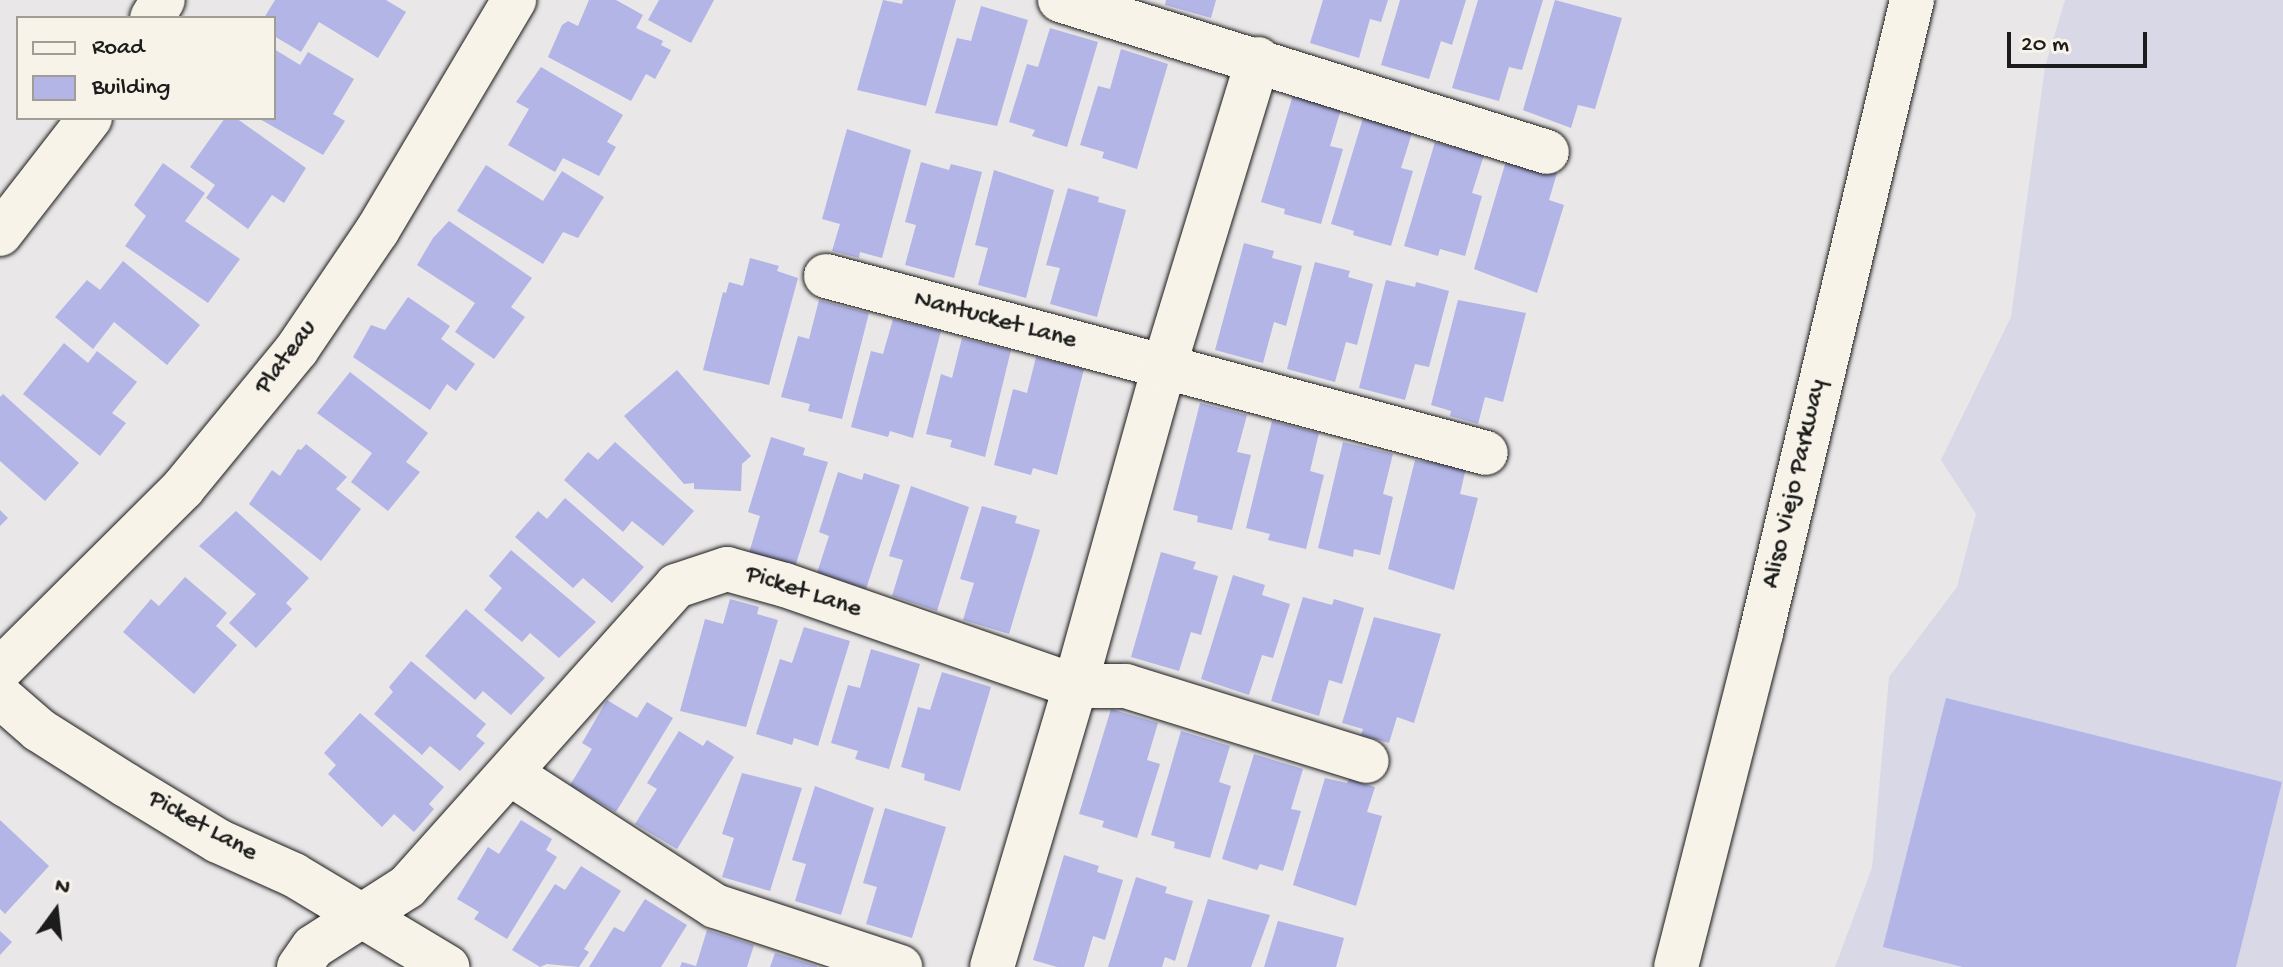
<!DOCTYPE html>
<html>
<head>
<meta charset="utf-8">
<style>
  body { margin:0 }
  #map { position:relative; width:2283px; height:967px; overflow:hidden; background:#e9e7e8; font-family:"Gochi Hand",sans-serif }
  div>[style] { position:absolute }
  .built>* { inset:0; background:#d8d8e7 }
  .building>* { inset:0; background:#b2b5e6 }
  .roads { filter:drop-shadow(0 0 2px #1c1c1c) drop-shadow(0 0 2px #1c1c1c) }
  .street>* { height:44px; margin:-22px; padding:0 22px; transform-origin:22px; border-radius:22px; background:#f7f3e8 }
  .secondary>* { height:44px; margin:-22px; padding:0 22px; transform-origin:22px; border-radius:22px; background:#f7f3e8 }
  span { translate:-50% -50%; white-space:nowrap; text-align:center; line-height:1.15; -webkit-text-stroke:6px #f7f3e8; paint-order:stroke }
  .street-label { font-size:26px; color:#1c1c1c }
  .legend { position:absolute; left:16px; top:16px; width:260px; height:104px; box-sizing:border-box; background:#f7f3e8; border:2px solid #9f9d96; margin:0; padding:10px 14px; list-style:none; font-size:24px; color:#1c1c1c }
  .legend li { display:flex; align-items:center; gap:16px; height:40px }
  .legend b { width:40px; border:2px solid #9f9d96 }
  .north { position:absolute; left:16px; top:871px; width:80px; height:80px; -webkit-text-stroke:6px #f7f3e8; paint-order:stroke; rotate:15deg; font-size:22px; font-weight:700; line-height:32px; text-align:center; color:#1c1c1c }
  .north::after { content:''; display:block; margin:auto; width:28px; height:36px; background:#1c1c1c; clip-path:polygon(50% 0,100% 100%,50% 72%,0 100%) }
  .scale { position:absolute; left:2007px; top:32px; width:140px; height:36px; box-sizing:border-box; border:4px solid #1c1c1c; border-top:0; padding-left:10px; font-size:24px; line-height:28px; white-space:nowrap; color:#1c1c1c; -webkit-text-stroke:6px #f7f3e8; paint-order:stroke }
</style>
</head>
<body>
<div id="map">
  <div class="built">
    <div style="clip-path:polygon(2065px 0,2283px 0,2283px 967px,1835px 967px,1872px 868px,1889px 677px,1957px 587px,1976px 514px,1941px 460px,2011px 317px,2045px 67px)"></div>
  </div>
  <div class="building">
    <div style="clip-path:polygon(275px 0,386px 0,406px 12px,378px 58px,319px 22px,301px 52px,274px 36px,274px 18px,264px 18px)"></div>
    <div style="clip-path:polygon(589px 0,616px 0,643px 15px,636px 28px,663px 41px,661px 45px,671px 50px,655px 79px,646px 74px,631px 101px,548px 57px,562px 25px,568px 21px,578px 26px)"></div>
    <div style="clip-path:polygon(659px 0,714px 0,691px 43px,648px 20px)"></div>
    <div style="clip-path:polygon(883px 0,902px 4px,903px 0,956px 0,926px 106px,857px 90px)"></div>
    <div style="clip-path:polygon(1166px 0,1216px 0,1211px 18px,1165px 5px)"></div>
    <div style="clip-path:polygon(1323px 0,1388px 0,1381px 22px,1370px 19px,1359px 58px,1310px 43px)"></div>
    <div style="clip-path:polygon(1400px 0,1466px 0,1452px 45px,1441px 41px,1429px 79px,1381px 65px)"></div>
    <div style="clip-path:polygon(1478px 0,1543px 0,1522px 70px,1509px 67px,1499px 101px,1452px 88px)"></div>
    <div style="clip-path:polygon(1555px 0,1622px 18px,1595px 109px,1578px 105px,1571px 128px,1523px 110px)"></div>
    <div style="clip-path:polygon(981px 6px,1028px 20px,997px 126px,935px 113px,957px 38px,971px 41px)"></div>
    <div style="clip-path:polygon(1050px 28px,1098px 42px,1067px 147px,1032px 136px,1035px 130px,1009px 122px,1027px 64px,1038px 67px)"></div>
    <div style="clip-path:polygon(274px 49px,300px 65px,308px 52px,354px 79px,333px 114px,345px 121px,323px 155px,258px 118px,274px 118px)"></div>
    <div style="clip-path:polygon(1121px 49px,1168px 64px,1137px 169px,1102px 158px,1104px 152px,1080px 145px,1098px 86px,1110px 89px)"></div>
    <div style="clip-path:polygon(541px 67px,623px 115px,607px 142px,616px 147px,599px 176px,563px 158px,555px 172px,508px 145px,529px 109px,516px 102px)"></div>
    <div style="clip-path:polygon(1293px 95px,1341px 109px,1330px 146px,1343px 149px,1321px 224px,1284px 214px,1285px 209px,1261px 202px)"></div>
    <div style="clip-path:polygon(225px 118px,236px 118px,306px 168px,284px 203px,272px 195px,248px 229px,206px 198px,215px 185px,190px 167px)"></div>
    <div style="clip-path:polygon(1363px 118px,1412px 133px,1401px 168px,1413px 171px,1391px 246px,1353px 235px,1354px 231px,1331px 224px)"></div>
    <div style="clip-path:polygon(847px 129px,911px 150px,882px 258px,860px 252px,859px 258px,832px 251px,840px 224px,822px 219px)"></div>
    <div style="clip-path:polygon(1435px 142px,1484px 155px,1472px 193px,1482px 196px,1465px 256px,1440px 249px,1438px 256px,1404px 246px)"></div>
    <div style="clip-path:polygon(1506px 161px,1557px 173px,1549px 200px,1564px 205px,1537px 293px,1474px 269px)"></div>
    <div style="clip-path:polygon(921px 162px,949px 170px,951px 164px,982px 172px,954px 278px,905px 265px,916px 225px,905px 222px)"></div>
    <div style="clip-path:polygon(163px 163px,205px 193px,185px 221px,240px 259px,208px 303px,125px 246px,146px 216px,134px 205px)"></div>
    <div style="clip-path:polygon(486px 165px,543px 201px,562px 171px,604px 197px,578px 238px,563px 232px,543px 264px,457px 211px)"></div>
    <div style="clip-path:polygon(994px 170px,1054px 190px,1026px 298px,978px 285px,988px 248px,975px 245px)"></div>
    <div style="clip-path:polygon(1068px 188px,1099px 197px,1098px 202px,1126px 210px,1097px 317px,1050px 304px,1060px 268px,1046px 265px)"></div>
    <div style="clip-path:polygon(449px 221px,532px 278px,511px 307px,525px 317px,494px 359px,455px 332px,475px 303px,417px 265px,433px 238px)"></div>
    <div style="clip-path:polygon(1244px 243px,1274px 251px,1272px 258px,1302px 266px,1286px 326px,1274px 322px,1263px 363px,1215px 350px)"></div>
    <div style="clip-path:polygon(750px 258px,779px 266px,777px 271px,798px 278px,769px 385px,703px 370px,723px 292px,726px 293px,729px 282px,743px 286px)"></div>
    <div style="clip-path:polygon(123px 261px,200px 325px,167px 365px,114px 322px,93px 349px,55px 317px,87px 280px,100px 290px)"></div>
    <div style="clip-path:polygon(1315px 262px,1350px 271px,1348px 277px,1373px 284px,1357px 345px,1346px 342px,1335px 382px,1287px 369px)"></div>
    <div style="clip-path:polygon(1386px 280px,1415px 287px,1416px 282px,1449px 291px,1429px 367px,1415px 364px,1405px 400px,1359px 388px)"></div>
    <div style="clip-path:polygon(408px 297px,450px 326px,441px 339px,475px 364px,456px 391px,447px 384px,430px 410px,353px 357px,371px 325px,385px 330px)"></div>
    <div style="clip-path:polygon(819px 300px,869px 313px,842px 419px,808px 411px,810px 404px,781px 397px,798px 336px,809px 339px)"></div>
    <div style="clip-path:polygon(1458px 300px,1526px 313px,1503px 402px,1485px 397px,1478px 424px,1450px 416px,1451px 411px,1431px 405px)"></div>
    <div style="clip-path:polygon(893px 319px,941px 331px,913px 438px,890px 431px,888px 437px,851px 427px,871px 351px,883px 354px)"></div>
    <div style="clip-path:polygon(962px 338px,1011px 350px,985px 457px,950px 447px,952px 440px,926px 434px,941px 374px,952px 378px)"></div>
    <div style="clip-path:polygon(64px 343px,88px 363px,97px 351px,137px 382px,112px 413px,126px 423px,100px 456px,23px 394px)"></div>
    <div style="clip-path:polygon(1036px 357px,1084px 369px,1057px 475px,1033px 468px,1031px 475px,994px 465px,1013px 389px,1027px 393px)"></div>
    <div style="clip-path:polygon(677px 370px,751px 456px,742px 464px,741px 491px,694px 489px,694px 483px,684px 484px,624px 416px)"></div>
    <div style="clip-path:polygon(350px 372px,428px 433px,406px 462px,420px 472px,388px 511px,351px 482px,372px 453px,317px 413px)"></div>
    <div style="clip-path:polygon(3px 394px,79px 463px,45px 501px,0 461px,0 397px)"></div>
    <div style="clip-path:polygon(1200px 403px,1247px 415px,1237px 452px,1251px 455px,1232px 530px,1197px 522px,1198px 516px,1173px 510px)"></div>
    <div style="clip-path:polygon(1272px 421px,1319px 433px,1310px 471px,1324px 475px,1306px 549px,1268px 540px,1270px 534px,1246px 528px)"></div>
    <div style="clip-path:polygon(771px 437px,805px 448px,803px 455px,828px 462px,795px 567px,749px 553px,760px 516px,748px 512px)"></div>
    <div style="clip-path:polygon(615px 442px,694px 511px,663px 546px,632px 521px,623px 532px,564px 480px,588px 452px,598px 460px)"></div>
    <div style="clip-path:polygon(1343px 442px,1393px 454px,1383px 494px,1393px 497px,1380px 555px,1354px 549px,1353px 557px,1318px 548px)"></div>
    <div style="clip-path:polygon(306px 444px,347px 477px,336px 489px,361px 509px,321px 561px,249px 504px,272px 470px,280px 476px,298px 449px,301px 450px)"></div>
    <div style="clip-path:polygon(1415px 460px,1466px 468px,1460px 494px,1478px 498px,1454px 590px,1388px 569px)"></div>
    <div style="clip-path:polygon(838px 472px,862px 480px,864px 473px,900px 485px,866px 589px,817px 573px,829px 536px,819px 532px)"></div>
    <div style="clip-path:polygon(911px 486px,969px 507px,937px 611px,892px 596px,903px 560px,889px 556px)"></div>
    <div style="clip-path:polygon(565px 498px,644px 567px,612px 603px,583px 578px,573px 588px,515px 537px,538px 511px,547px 519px)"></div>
    <div style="clip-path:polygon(982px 506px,1017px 516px,1015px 523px,1040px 530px,1009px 634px,963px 620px,974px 583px,960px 579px)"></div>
    <div style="clip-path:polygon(0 510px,8px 518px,0 526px)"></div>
    <div style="clip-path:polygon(236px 511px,309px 578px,286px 603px,292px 609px,256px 648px,229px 623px,256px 594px,199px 546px)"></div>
    <div style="clip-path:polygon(511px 550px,596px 622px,559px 658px,530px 633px,522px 642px,484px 610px,502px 588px,489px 576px)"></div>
    <div style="clip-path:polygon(1161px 552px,1196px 562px,1193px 569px,1218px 576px,1201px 635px,1191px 632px,1179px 671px,1131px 657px)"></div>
    <div style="clip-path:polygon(1233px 575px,1265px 585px,1262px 595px,1290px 604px,1273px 658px,1262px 655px,1249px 695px,1201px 679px)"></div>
    <div style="clip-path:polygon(185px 577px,227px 613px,216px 626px,237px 645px,194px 694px,123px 632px,151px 599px,159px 606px)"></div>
    <div style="clip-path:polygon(1303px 597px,1332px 605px,1334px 599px,1364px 608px,1342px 684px,1329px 680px,1319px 716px,1271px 701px)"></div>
    <div style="clip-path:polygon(730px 599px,759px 607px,757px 614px,778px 620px,746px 727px,680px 711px,705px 619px,723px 624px)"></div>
    <div style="clip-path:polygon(466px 609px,545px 678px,511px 715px,483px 691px,475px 700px,425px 656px)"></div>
    <div style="clip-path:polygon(1374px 617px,1441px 634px,1414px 723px,1397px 717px,1389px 743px,1361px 735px,1363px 729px,1342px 723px)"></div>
    <div style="clip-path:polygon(804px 627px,850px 641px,818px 746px,794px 738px,792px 745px,756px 734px,780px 659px,792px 663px)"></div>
    <div style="clip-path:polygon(871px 649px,920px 664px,889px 769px,855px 759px,858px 751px,831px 743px,848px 685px,860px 688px)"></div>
    <div style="clip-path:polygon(411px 661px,486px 724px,476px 736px,485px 743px,460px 771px,430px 746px,422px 755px,374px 714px,393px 692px,389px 687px)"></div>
    <div style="clip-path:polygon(942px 672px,991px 687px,960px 791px,924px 780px,925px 774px,901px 767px,918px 707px,930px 710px)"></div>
    <div style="clip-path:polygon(1946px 698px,2282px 782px,2236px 967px,1963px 967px,1883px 947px)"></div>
    <div style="clip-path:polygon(607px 700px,637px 718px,647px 702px,673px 718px,616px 812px,570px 785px,592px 749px,582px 743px)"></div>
    <div style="clip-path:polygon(1111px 709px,1158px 723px,1147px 760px,1160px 764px,1137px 838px,1102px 827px,1104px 821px,1079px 814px)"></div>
    <div style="clip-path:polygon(360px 713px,444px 787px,429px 804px,434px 809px,414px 832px,394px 814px,382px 827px,328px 774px,336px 765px,324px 753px)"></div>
    <div style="clip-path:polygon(679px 731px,703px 746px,707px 740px,734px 757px,677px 849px,635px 824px,657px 789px,647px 783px)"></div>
    <div style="clip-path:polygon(1181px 731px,1230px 746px,1219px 782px,1231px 786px,1210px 858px,1174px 848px,1175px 842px,1151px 835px)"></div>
    <div style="clip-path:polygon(1254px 754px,1303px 769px,1291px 809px,1301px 811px,1283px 871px,1260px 864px,1257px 870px,1222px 859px)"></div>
    <div style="clip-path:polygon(742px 773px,802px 788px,770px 891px,722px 877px,734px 838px,722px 834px)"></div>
    <div style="clip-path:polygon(1325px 778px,1347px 783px,1349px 779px,1375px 787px,1367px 812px,1382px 816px,1356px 906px,1293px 885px)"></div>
    <div style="clip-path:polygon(815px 786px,874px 808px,841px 915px,795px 901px,806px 864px,792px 860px)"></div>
    <div style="clip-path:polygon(885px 808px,946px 827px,912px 938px,866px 924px,877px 887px,863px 883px)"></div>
    <div style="clip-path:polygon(0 820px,49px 866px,5px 914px,0 909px)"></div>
    <div style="clip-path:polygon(521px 820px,552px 839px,546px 850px,557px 857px,507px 939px,474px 919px,479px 912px,457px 899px,488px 847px,499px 854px)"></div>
    <div style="clip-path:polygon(1064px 855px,1099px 866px,1097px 872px,1123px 880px,1105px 940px,1093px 936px,1084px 967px,1057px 967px,1033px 960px)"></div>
    <div style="clip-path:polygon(581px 866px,621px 891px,584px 949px,589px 952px,579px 967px,547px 964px,540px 967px,512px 950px,555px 884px,565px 890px)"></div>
    <div style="clip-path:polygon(1136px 877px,1167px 887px,1165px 893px,1193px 901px,1175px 961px,1165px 957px,1162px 967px,1108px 967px)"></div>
    <div style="clip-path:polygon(645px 899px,687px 925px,661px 967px,589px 967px,614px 927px,624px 932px)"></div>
    <div style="clip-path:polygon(1208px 899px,1270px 915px,1251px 967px,1187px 967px)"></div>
    <div style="clip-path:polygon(1278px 921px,1344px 938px,1336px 967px,1264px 967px)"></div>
    <div style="clip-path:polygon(707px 930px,754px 945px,747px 967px,680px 967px,682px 962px,696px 966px)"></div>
    <div style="clip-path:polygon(0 931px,12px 942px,0 955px)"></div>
    <div style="clip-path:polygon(775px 953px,817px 966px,817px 967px,770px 967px)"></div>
  </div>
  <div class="roads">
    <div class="street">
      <div style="left:1060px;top:0;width:510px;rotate:17.33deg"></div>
      <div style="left:826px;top:276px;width:683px;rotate:15.01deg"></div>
      <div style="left:0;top:670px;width:258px;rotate:-44.8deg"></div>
      <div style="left:183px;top:488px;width:180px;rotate:-50.6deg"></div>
      <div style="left:297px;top:349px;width:143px;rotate:-55.9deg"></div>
      <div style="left:377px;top:231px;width:269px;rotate:-59.3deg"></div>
      <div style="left:0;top:696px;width:52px;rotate:41.1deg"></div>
      <div style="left:39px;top:730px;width:103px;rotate:32.3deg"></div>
      <div style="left:126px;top:785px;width:108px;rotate:31.3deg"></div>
      <div style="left:218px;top:841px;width:83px;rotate:24.1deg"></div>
      <div style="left:294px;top:875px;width:179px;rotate:31deg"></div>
      <div style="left:511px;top:774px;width:243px;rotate:32.9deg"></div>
      <div style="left:715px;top:906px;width:195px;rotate:18.2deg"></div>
      <div style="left:299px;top:967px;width:24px;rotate:-55deg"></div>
      <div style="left:313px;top:947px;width:112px;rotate:-32.6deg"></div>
      <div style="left:407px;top:887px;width:404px;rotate:-48.2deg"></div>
      <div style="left:676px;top:586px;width:54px;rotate:-18.4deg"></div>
      <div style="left:727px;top:569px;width:60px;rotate:15.4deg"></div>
      <div style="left:785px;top:585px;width:307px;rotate:19.2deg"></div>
      <div style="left:1075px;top:686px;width:51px"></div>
      <div style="left:1126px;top:686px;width:252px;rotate:17.3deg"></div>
      <div style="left:992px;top:967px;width:293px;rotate:-73.5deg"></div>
      <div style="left:1075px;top:686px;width:331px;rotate:-74.4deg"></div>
      <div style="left:1164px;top:367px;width:322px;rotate:-73deg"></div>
    </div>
    <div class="secondary">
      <div style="left:152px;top:18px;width:21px;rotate:-59deg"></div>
      <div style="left:0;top:234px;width:147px;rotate:-52.2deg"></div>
      <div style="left:1676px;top:967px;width:345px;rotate:-75.7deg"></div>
      <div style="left:1761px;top:633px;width:651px;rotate:-76.58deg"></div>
    </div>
  </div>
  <div class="street-label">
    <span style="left:995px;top:321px;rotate:15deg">Nantucket Lane</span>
    <span style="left:287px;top:358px;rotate:-53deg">Plateau</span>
    <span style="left:1796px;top:484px;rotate:-77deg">Aliso Viejo Parkway</span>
    <span style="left:803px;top:593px;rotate:18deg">Picket Lane</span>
    <span style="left:202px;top:827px;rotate:29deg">Picket Lane</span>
  </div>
  <ul class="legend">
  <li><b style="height:10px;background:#f7f3e8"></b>Road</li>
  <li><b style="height:22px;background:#b2b5e6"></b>Building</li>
  </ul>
  <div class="north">N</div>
  <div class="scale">20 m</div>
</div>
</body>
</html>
